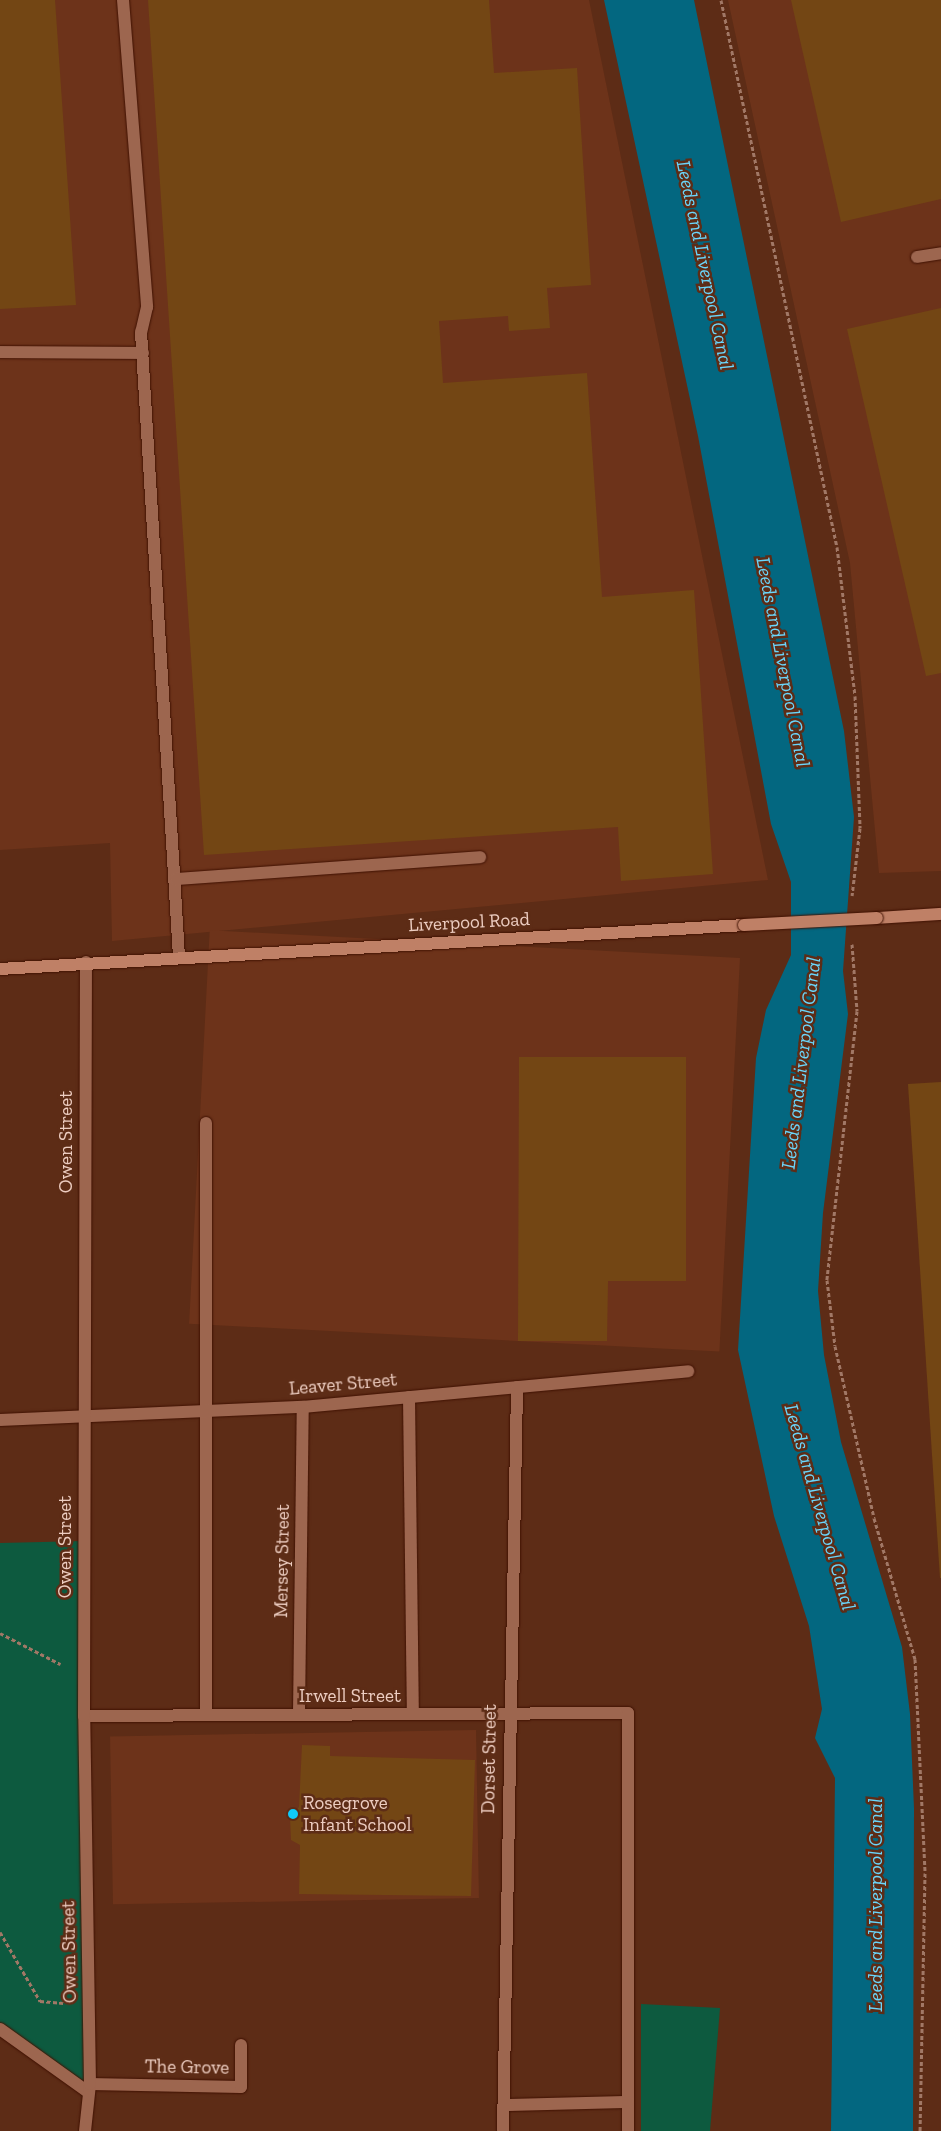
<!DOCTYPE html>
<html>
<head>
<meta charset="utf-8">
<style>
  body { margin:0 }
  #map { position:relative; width:941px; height:2131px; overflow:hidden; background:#5d2c16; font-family:"Zilla Slab",serif }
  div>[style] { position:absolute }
  .built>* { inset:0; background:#6d331a; transform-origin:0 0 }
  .green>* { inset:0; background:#0d5a3f }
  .water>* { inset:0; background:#036780 }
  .building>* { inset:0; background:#734614 }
  .path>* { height:3px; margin-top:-1.5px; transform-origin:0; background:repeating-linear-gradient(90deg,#a17866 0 4px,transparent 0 6.5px) }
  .roads { filter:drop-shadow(0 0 1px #401100) drop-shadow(0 0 1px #401100) }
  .service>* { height:12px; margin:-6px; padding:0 6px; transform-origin:6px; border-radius:6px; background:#9d664f }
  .minor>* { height:12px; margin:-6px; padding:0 6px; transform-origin:6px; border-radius:6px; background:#9d664f }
  .primary>* { height:12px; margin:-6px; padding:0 6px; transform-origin:6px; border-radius:6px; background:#bf8066 }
  .bridges { filter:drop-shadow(0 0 1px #401100) drop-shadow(0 0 1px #401100) }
  .primary-bridge>* { height:12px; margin:-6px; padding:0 6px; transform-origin:6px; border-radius:6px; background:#bf8066 }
  .dots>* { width:14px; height:14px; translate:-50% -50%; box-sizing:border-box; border:2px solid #5d2c16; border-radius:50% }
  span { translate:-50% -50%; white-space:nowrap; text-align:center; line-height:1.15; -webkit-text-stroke:5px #5d2c16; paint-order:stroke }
  .street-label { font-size:19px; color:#edcdc1 }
  .poi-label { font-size:19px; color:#edcdc1 }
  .left { translate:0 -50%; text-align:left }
  .water-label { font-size:20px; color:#6ad6fb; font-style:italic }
</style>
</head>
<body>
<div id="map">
  <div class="built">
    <div style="clip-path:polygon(0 0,589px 0,768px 880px,112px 941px,110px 843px,0 850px)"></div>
    <div style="clip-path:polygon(728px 0,941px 0,941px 871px,879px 873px,850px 563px)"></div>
    <div style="left:740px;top:958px;width:394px;height:531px;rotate:93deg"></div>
    <div style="left:476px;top:1730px;width:168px;height:366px;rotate:89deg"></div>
  </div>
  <div class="green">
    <div style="clip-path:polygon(84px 1541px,88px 2092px,0 2029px,0 1543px)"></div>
    <div style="clip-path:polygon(641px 2004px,720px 2008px,710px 2131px,641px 2131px)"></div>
  </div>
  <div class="water">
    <div style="clip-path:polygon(604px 0,694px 0,844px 731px,854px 817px,843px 971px,848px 1014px,823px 1213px,818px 1291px,824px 1355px,841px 1442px,902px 1647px,910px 1714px,914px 1808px,913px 2131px,831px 2131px,835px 1778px,815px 1738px,822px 1709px,809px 1626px,774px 1516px,738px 1350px,756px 1058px,766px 1010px,791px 955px,791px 882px,771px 824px,698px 436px)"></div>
  </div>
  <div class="building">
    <div style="clip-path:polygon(0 0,55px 0,76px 305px,0 309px)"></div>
    <div style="clip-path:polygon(148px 0,489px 0,494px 73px,577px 68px,591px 285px,547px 288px,550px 328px,509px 331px,508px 316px,439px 321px,443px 383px,587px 373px,602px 597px,694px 590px,713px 874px,621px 881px,618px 827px,204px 855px)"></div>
    <div style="clip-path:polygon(791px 0,941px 0,941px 199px,841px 222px)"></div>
    <div style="clip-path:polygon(941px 308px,941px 673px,926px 676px,847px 329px)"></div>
    <div style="clip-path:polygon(519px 1057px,686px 1057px,686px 1281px,608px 1281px,607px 1341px,518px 1341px)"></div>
    <div style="clip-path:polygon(941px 1082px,941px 1578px,940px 1578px,908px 1084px)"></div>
    <div style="clip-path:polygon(302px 1745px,330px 1746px,330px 1756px,475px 1760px,471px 1896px,299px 1894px,300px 1845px,291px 1840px,290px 1818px,299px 1807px)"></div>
  </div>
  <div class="path">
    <div style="left:721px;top:0;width:559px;rotate:78.03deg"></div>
    <div style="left:837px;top:547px;width:150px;rotate:83.1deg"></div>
    <div style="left:855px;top:696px;width:132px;rotate:87.8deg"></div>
    <div style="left:860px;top:828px;width:68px;rotate:96.7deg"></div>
    <div style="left:852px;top:944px;width:67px;rotate:85.7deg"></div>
    <div style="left:857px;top:1011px;width:271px;rotate:96.4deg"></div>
    <div style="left:827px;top:1280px;width:66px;rotate:83.1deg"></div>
    <div style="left:835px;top:1346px;width:176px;rotate:77.2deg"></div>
    <div style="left:874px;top:1518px;width:147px;rotate:73.8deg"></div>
    <div style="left:915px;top:1659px;width:214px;rotate:87.3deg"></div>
    <div style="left:925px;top:1873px;width:258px;rotate:91.1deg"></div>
    <div style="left:0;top:1633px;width:68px;rotate:27.3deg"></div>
    <div style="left:0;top:1932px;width:80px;rotate:59.9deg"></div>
    <div style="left:40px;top:2001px;width:24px;rotate:5deg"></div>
  </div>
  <div class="roads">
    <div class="service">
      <div style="left:123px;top:0;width:308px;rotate:85.5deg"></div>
      <div style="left:147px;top:307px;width:26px;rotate:103deg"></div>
      <div style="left:141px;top:332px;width:626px;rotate:86.52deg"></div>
      <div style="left:917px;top:257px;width:24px;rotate:-9deg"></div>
      <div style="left:0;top:352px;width:143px;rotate:0.4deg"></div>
      <div style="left:176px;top:879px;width:305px;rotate:-4.1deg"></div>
      <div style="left:206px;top:1123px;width:592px;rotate:90deg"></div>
      <div style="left:409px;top:1397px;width:317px;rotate:89.3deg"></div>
      <div style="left:616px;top:1713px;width:12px"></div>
      <div style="left:628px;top:1713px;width:418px;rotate:90deg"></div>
      <div style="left:505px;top:2105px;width:123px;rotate:-1.4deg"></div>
    </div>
    <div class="minor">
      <div style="left:0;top:1420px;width:303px;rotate:-2.5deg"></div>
      <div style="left:303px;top:1407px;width:387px;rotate:-5.3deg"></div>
      <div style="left:299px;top:1714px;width:307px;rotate:-89.3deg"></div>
      <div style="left:84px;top:1716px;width:532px;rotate:-0.32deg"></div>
      <div style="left:0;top:2029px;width:108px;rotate:35.6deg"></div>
      <div style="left:90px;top:2084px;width:151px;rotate:1.1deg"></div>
      <div style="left:241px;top:2087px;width:42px;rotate:-90deg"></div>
      <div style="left:85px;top:2131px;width:47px;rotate:-83.9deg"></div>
      <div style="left:90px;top:2084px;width:368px;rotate:-90.9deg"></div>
      <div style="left:84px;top:1716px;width:754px;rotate:-89.85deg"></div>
      <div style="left:503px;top:2131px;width:744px;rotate:-88.92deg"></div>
    </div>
    <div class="primary">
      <div style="left:877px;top:918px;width:64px;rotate:-3.6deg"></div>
      <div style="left:0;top:969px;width:745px;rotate:-3.38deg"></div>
    </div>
  </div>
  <div class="bridges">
    <div class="primary-bridge">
      <div style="left:744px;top:925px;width:133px;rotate:-3deg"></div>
    </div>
  </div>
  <div class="dots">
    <div style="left:293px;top:1814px;background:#0fcafa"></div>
  </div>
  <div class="street-label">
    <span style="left:469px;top:922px;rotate:-3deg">Liverpool Road</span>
    <span style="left:66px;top:1142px;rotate:-90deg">Owen Street</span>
    <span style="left:343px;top:1384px;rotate:-5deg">Leaver Street</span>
    <span style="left:65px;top:1547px;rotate:-90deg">Owen Street</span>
    <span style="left:282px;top:1561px;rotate:-89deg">Mersey Street</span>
    <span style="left:350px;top:1696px">Irwell Street</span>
    <span style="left:489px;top:1759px;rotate:-89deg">Dorset Street</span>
    <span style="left:69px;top:1952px;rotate:-91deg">Owen Street</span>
    <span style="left:187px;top:2067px;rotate:1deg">The Grove</span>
  </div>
  <div class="poi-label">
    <span class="left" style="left:303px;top:1814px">Rosegrove<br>Infant School</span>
  </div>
  <div class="water-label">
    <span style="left:705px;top:265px;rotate:78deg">Leeds and Liverpool Canal</span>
    <span style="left:783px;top:662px;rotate:79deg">Leeds and Liverpool Canal</span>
    <span style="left:801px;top:1063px;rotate:-83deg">Leeds and Liverpool Canal</span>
    <span style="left:820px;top:1507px;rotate:74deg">Leeds and Liverpool Canal</span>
    <span style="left:875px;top:1905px;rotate:-90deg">Leeds and Liverpool Canal</span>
  </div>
</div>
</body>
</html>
